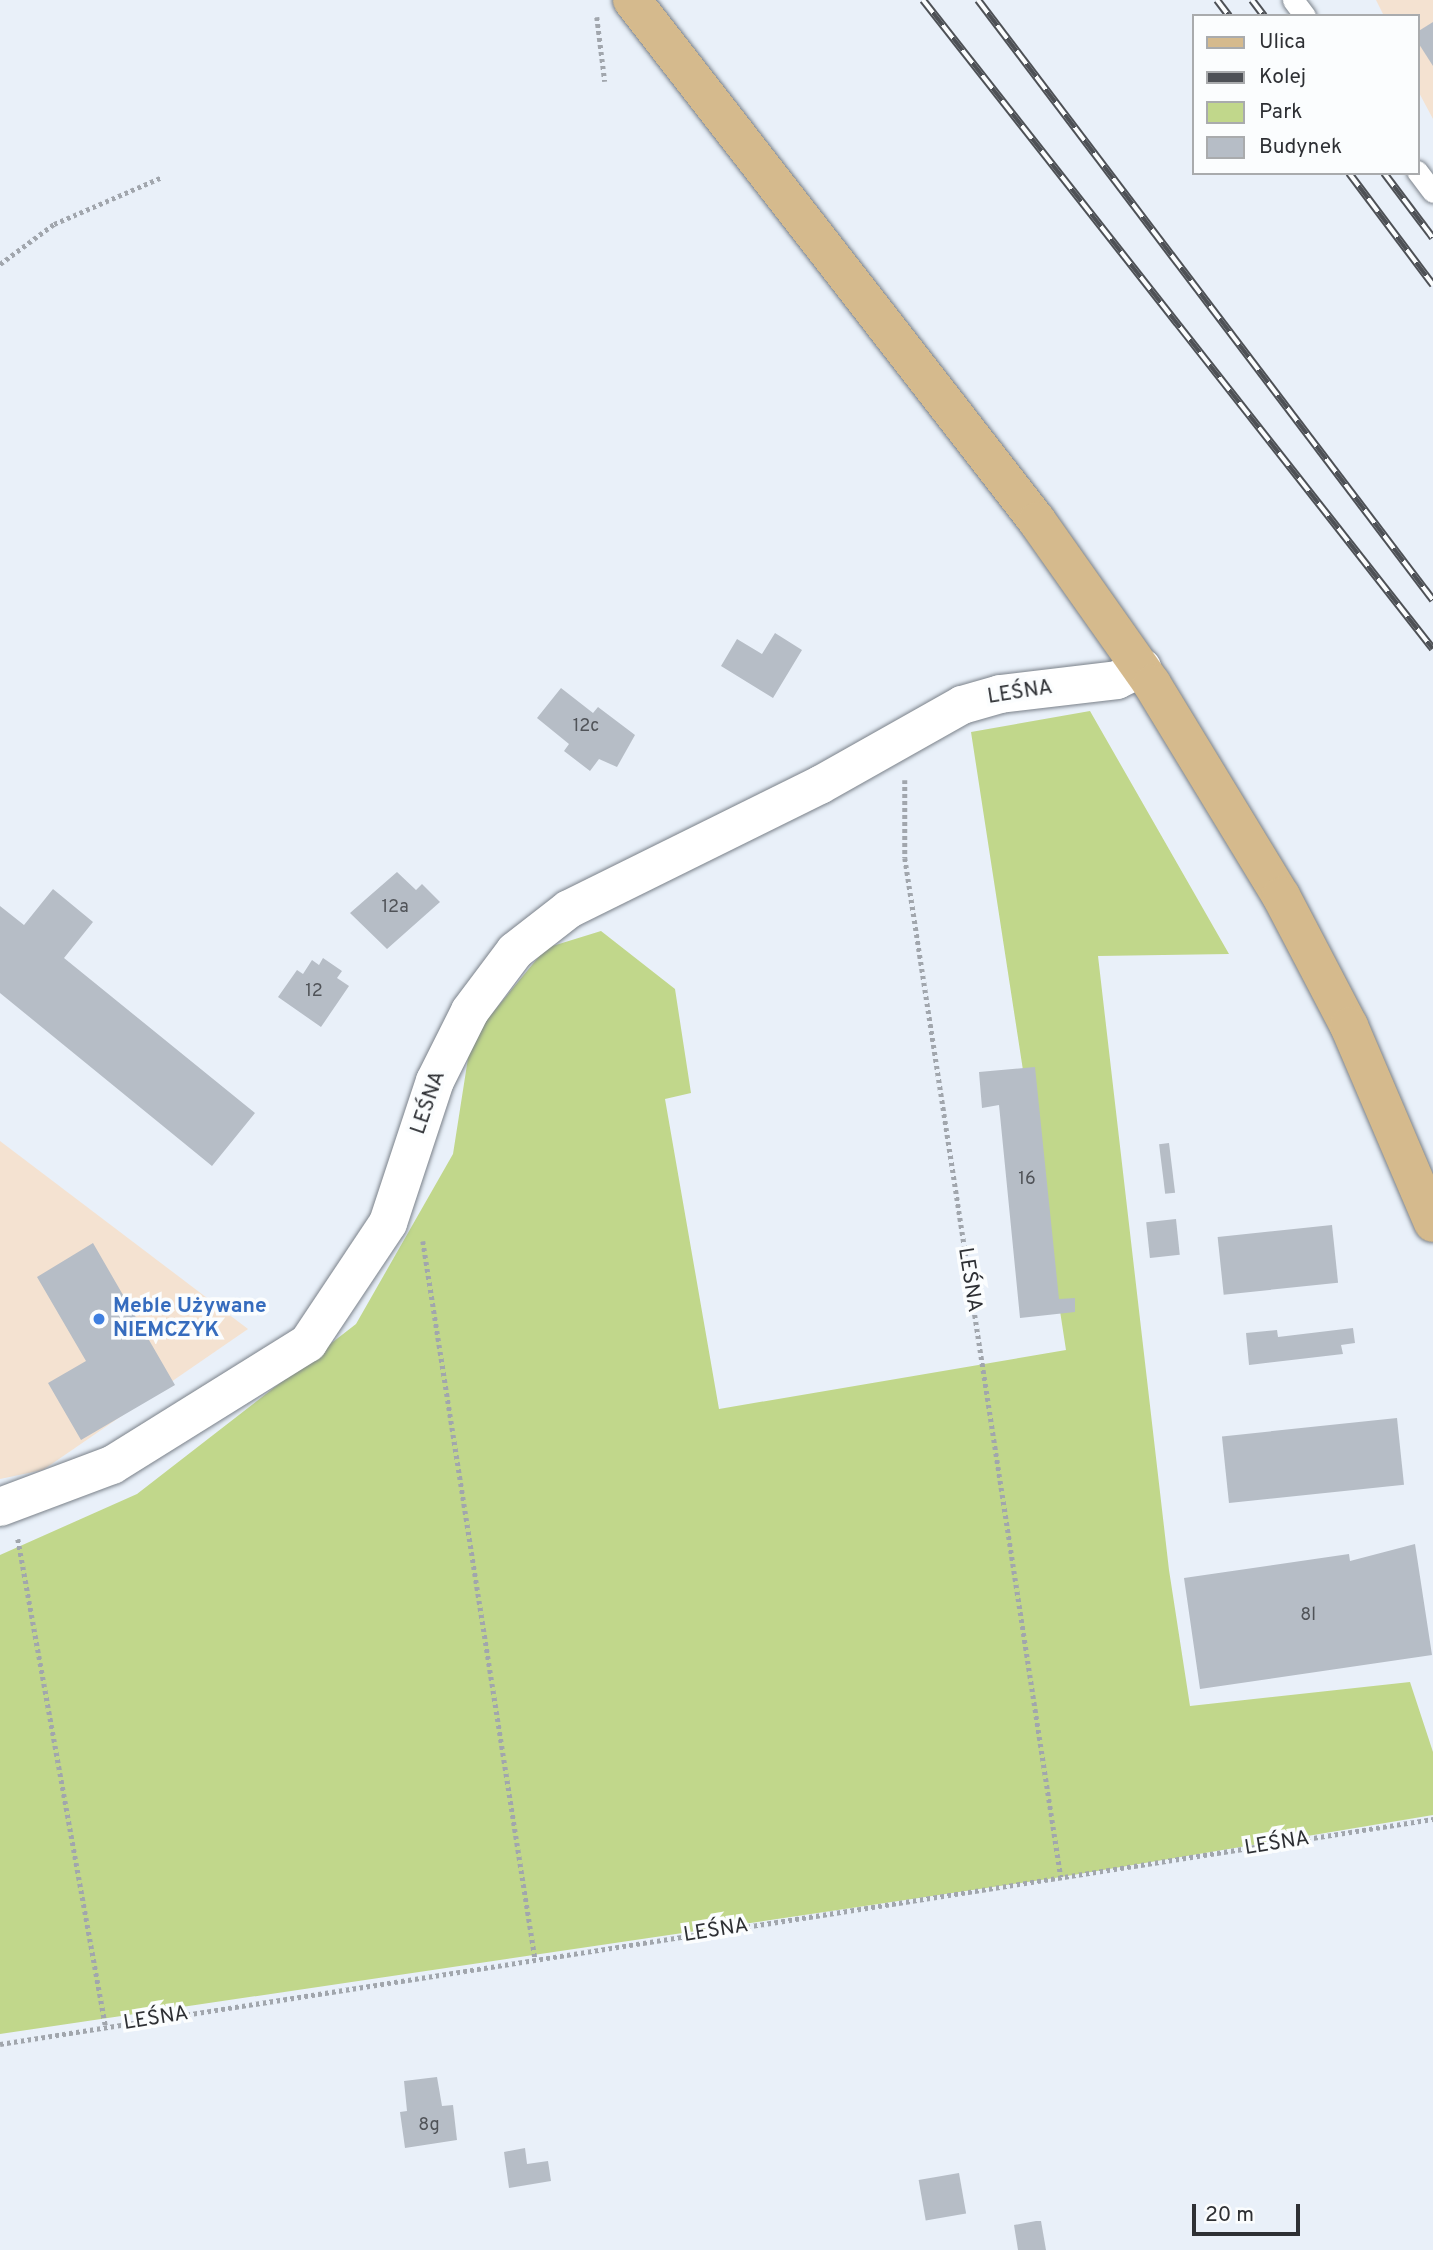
<!DOCTYPE html>
<html>
<head>
<meta charset="utf-8">
<style>
  body { margin:0 }
  #map { position:relative; width:1433px; height:2250px; overflow:hidden; background:#e9f0f9; font-family:Overpass,sans-serif }
  div>[style] { position:absolute }
  .industrial>* { inset:0; background:#f4e2d1 }
  .green>* { inset:0; background:#c1d78b }
  .building>* { inset:0; background:#b6bdc6; transform-origin:0 0 }
  .path>* { height:4.5px; margin-top:-2.25px; transform-origin:0; background:repeating-linear-gradient(90deg,#a1a6ad 0 3.5px,transparent 0 7px) }
  .roads { filter:drop-shadow(0 0 2px #7a8189) drop-shadow(0 0 2px #7a8189) }
  .service>* { height:21px; margin:-10.5px; padding:0 10.5px; transform-origin:10.5px; border-radius:10.5px; background:#fff }
  .minor>* { height:38px; margin:-19px; padding:0 19px; transform-origin:19px; border-radius:19px; background:#fff }
  .primary>* { height:38px; margin:-19px; padding:0 19px; transform-origin:19px; border-radius:19px; background:#d5ba8d }
  .rail>* { height:8px; margin-top:-4px; transform-origin:0; background:repeating-linear-gradient(90deg,#fbfdfe 0 16px,#4e5156 0 32px); box-sizing:border-box; border-block:2px solid #4e5156 }
  .dots>* { width:19px; height:19px; translate:-50% -50%; box-sizing:border-box; border:4px solid #fbfdfe; border-radius:50% }
  span { translate:-50% -50%; white-space:nowrap; text-align:center; line-height:1.15; -webkit-text-stroke:7px #fbfdfe; paint-order:stroke }
  .number-label { font-size:18px; color:#505358 }
  .number-label span { -webkit-text-stroke-width:0 }
  .street-label { font-size:21px; color:#2e3034 }
  .shop-label { font-size:21px; color:#366cbe; font-weight:700 }
  .left { translate:0 -50%; text-align:left }
  .legend { position:absolute; left:1192px; top:14px; width:228px; height:161px; box-sizing:border-box; background:#fbfdfe; border:2px solid #a9abad; margin:0; padding:9px 12px; list-style:none; font-size:21px; color:#2e3034 }
  .legend li { display:flex; align-items:center; gap:14px; height:35px }
  .legend b { width:35px; border:2px solid #a9abad }
  .scale { position:absolute; left:1192px; top:2204px; width:108px; height:32px; box-sizing:border-box; border:4px solid #2e3034; border-top:0; padding-left:9px; font-size:21px; line-height:24px; white-space:nowrap; color:#2e3034; -webkit-text-stroke:5px #fbfdfe; paint-order:stroke }
</style>
</head>
<body>
<div id="map">
  <div class="industrial">
    <div style="clip-path:polygon(1376px 0,1433px 0,1433px 119px,1417px 89px,1417px 16px,1384px 16px)"></div>
    <div style="clip-path:polygon(0 1141px,248px 1329px,43px 1470px,0 1479px)"></div>
  </div>
  <div class="green">
    <div style="clip-path:polygon(1090px 711px,1229px 954px,1098px 956px,1169px 1570px,1190px 1706px,1410px 1682px,1433px 1752px,1433px 1815px,1061px 1877px,0 2034px,0 1555px,137px 1494px,356px 1324px,453px 1154px,471px 1039px,546px 948px,601px 931px,675px 989px,691px 1093px,665px 1099px,719px 1409px,1066px 1350px,971px 732px)"></div>
  </div>
  <div class="building">
    <div style="clip-path:polygon(1433px 22px,1433px 66px,1417px 41px,1417px 32px)"></div>
    <div style="clip-path:polygon(775px 633px,802px 650px,773px 698px,721px 666px,737px 639px,762px 654px)"></div>
    <div style="clip-path:polygon(561px 688px,593px 713px,598px 707px,635px 735px,617px 767px,599px 759px,590px 771px,564px 751px,569px 744px,537px 718px)"></div>
    <div style="clip-path:polygon(397px 872px,416px 890px,422px 884px,440px 902px,387px 949px,350px 913px)"></div>
    <div style="clip-path:polygon(53px 889px,93px 922px,64px 958px,255px 1113px,212px 1166px,0 993px,0 906px,24px 925px)"></div>
    <div style="clip-path:polygon(323px 958px,342px 971px,337px 978px,349px 986px,321px 1027px,278px 997px,297px 970px,303px 974px,312px 960px,319px 965px)"></div>
    <div style="clip-path:polygon(1035px 1067px,1059px 1299px,1075px 1298px,1075px 1312px,1020px 1318px,999px 1105px,982px 1108px,979px 1072px)"></div>
    <div style="left:1169px;top:1143px;width:50px;height:10px;rotate:83deg"></div>
    <div style="left:1176px;top:1219px;width:36px;height:30px;rotate:84deg"></div>
    <div style="left:1332px;top:1225px;width:58px;height:115px;rotate:84deg"></div>
    <div style="clip-path:polygon(93px 1243px,175px 1385px,81px 1440px,48px 1383px,86px 1361px,37px 1277px)"></div>
    <div style="clip-path:polygon(1353px 1328px,1355px 1343px,1341px 1345px,1343px 1354px,1249px 1365px,1246px 1333px,1277px 1330px,1278px 1337px)"></div>
    <div style="left:1397px;top:1418px;width:67px;height:176px;rotate:84deg"></div>
    <div style="clip-path:polygon(1415px 1544px,1432px 1655px,1200px 1689px,1184px 1578px,1349px 1554px,1350px 1561px)"></div>
    <div style="clip-path:polygon(437px 2077px,442px 2106px,453px 2105px,457px 2140px,405px 2148px,400px 2112px,407px 2111px,404px 2081px)"></div>
    <div style="clip-path:polygon(525px 2148px,527px 2164px,548px 2161px,551px 2181px,509px 2188px,504px 2152px)"></div>
    <div style="left:959px;top:2173px;width:41px;height:41px;rotate:80deg"></div>
    <div style="clip-path:polygon(1036px 2221px,1041px 2221px,1046px 2250px,1018px 2250px,1014px 2225px)"></div>
  </div>
  <div class="path">
    <div style="left:597px;top:17px;width:65px;rotate:83deg"></div>
    <div style="left:0;top:264px;width:67px;rotate:-36.5deg"></div>
    <div style="left:54px;top:224px;width:118px;rotate:-23.5deg"></div>
    <div style="left:905px;top:780px;width:78px;rotate:90deg"></div>
    <div style="left:905px;top:858px;width:1031px;rotate:81.3deg"></div>
    <div style="left:423px;top:1241px;width:726px;rotate:81.12deg"></div>
    <div style="left:18px;top:1539px;width:496px;rotate:79.8deg"></div>
    <div style="left:0;top:2044px;width:1451px;rotate:-8.92deg"></div>
  </div>
  <div class="roads">
    <div class="service">
      <div style="left:1293px;top:0;width:20px;rotate:53deg"></div>
      <div style="left:1417px;top:171px;width:26px;rotate:53deg"></div>
    </div>
    <div class="minor">
      <div style="left:0;top:1507px;width:120px;rotate:-20.6deg"></div>
      <div style="left:112px;top:1465px;width:231px;rotate:-31.9deg"></div>
      <div style="left:308px;top:1343px;width:144px;rotate:-56.3deg"></div>
      <div style="left:388px;top:1223px;width:150px;rotate:-71.7deg"></div>
      <div style="left:435px;top:1081px;width:78px;rotate:-63.4deg"></div>
      <div style="left:470px;top:1011px;width:75px;rotate:-53.1deg"></div>
      <div style="left:515px;top:951px;width:68px;rotate:-37.9deg"></div>
      <div style="left:569px;top:909px;width:280px;rotate:-26.3deg"></div>
      <div style="left:820px;top:785px;width:163px;rotate:-29.4deg"></div>
      <div style="left:962px;top:705px;width:40px;rotate:-16deg"></div>
      <div style="left:1000px;top:694px;width:118px;rotate:-6.8deg"></div>
      <div style="left:1117px;top:680px;width:28px;rotate:-26deg"></div>
    </div>
    <div class="primary">
      <div style="left:632px;top:0;width:660px;rotate:52.14deg"></div>
      <div style="left:1037px;top:521px;width:199px;rotate:54.8deg"></div>
      <div style="left:1152px;top:684px;width:248px;rotate:58.7deg"></div>
      <div style="left:1281px;top:896px;width:147px;rotate:62.4deg"></div>
      <div style="left:1349px;top:1026px;width:214px;rotate:66.9deg"></div>
    </div>
  </div>
  <div class="rail">
    <div style="left:923px;top:0;width:825px;rotate:51.84deg"></div>
    <div style="left:978px;top:0;width:753px;rotate:52.83deg"></div>
    <div style="left:1217px;top:0;width:20px;rotate:53deg"></div>
    <div style="left:1252px;top:0;width:20px;rotate:53deg"></div>
    <div style="left:1349px;top:173px;width:140px;rotate:53.1deg"></div>
    <div style="left:1384px;top:173px;width:81px;rotate:53deg"></div>
  </div>
  <div class="dots">
    <div style="left:99px;top:1319px;background:#3f7fe0"></div>
  </div>
  <div class="number-label">
    <span style="left:586px;top:727px">12c</span>
    <span style="left:395px;top:908px">12a</span>
    <span style="left:314px;top:992px">12</span>
    <span style="left:1027px;top:1180px">16</span>
    <span style="left:1308px;top:1616px">8l</span>
    <span style="left:429px;top:2126px">8g</span>
  </div>
  <div class="street-label">
    <span style="left:1020px;top:693px;rotate:-9deg">LEŚNA</span>
    <span style="left:429px;top:1103px;rotate:-71deg">LEŚNA</span>
    <span style="left:969px;top:1280px;rotate:81deg">LEŚNA</span>
    <span style="left:1277px;top:1844px;rotate:-9deg">LEŚNA</span>
    <span style="left:716px;top:1931px;rotate:-9deg">LEŚNA</span>
    <span style="left:156px;top:2019px;rotate:-9deg">LEŚNA</span>
  </div>
  <div class="shop-label">
    <span class="left" style="left:113px;top:1319px">Meble Używane<br>NIEMCZYK</span>
  </div>
  <ul class="legend">
  <li><b style="height:9px;background:#d5ba8d"></b>Ulica</li>
  <li><b style="height:9px;background:#4e5156"></b>Kolej</li>
  <li><b style="height:19px;background:#c1d78b"></b>Park</li>
  <li><b style="height:19px;background:#b6bdc6"></b>Budynek</li>
  </ul>
  <div class="scale">20 m</div>
</div>
</body>
</html>
